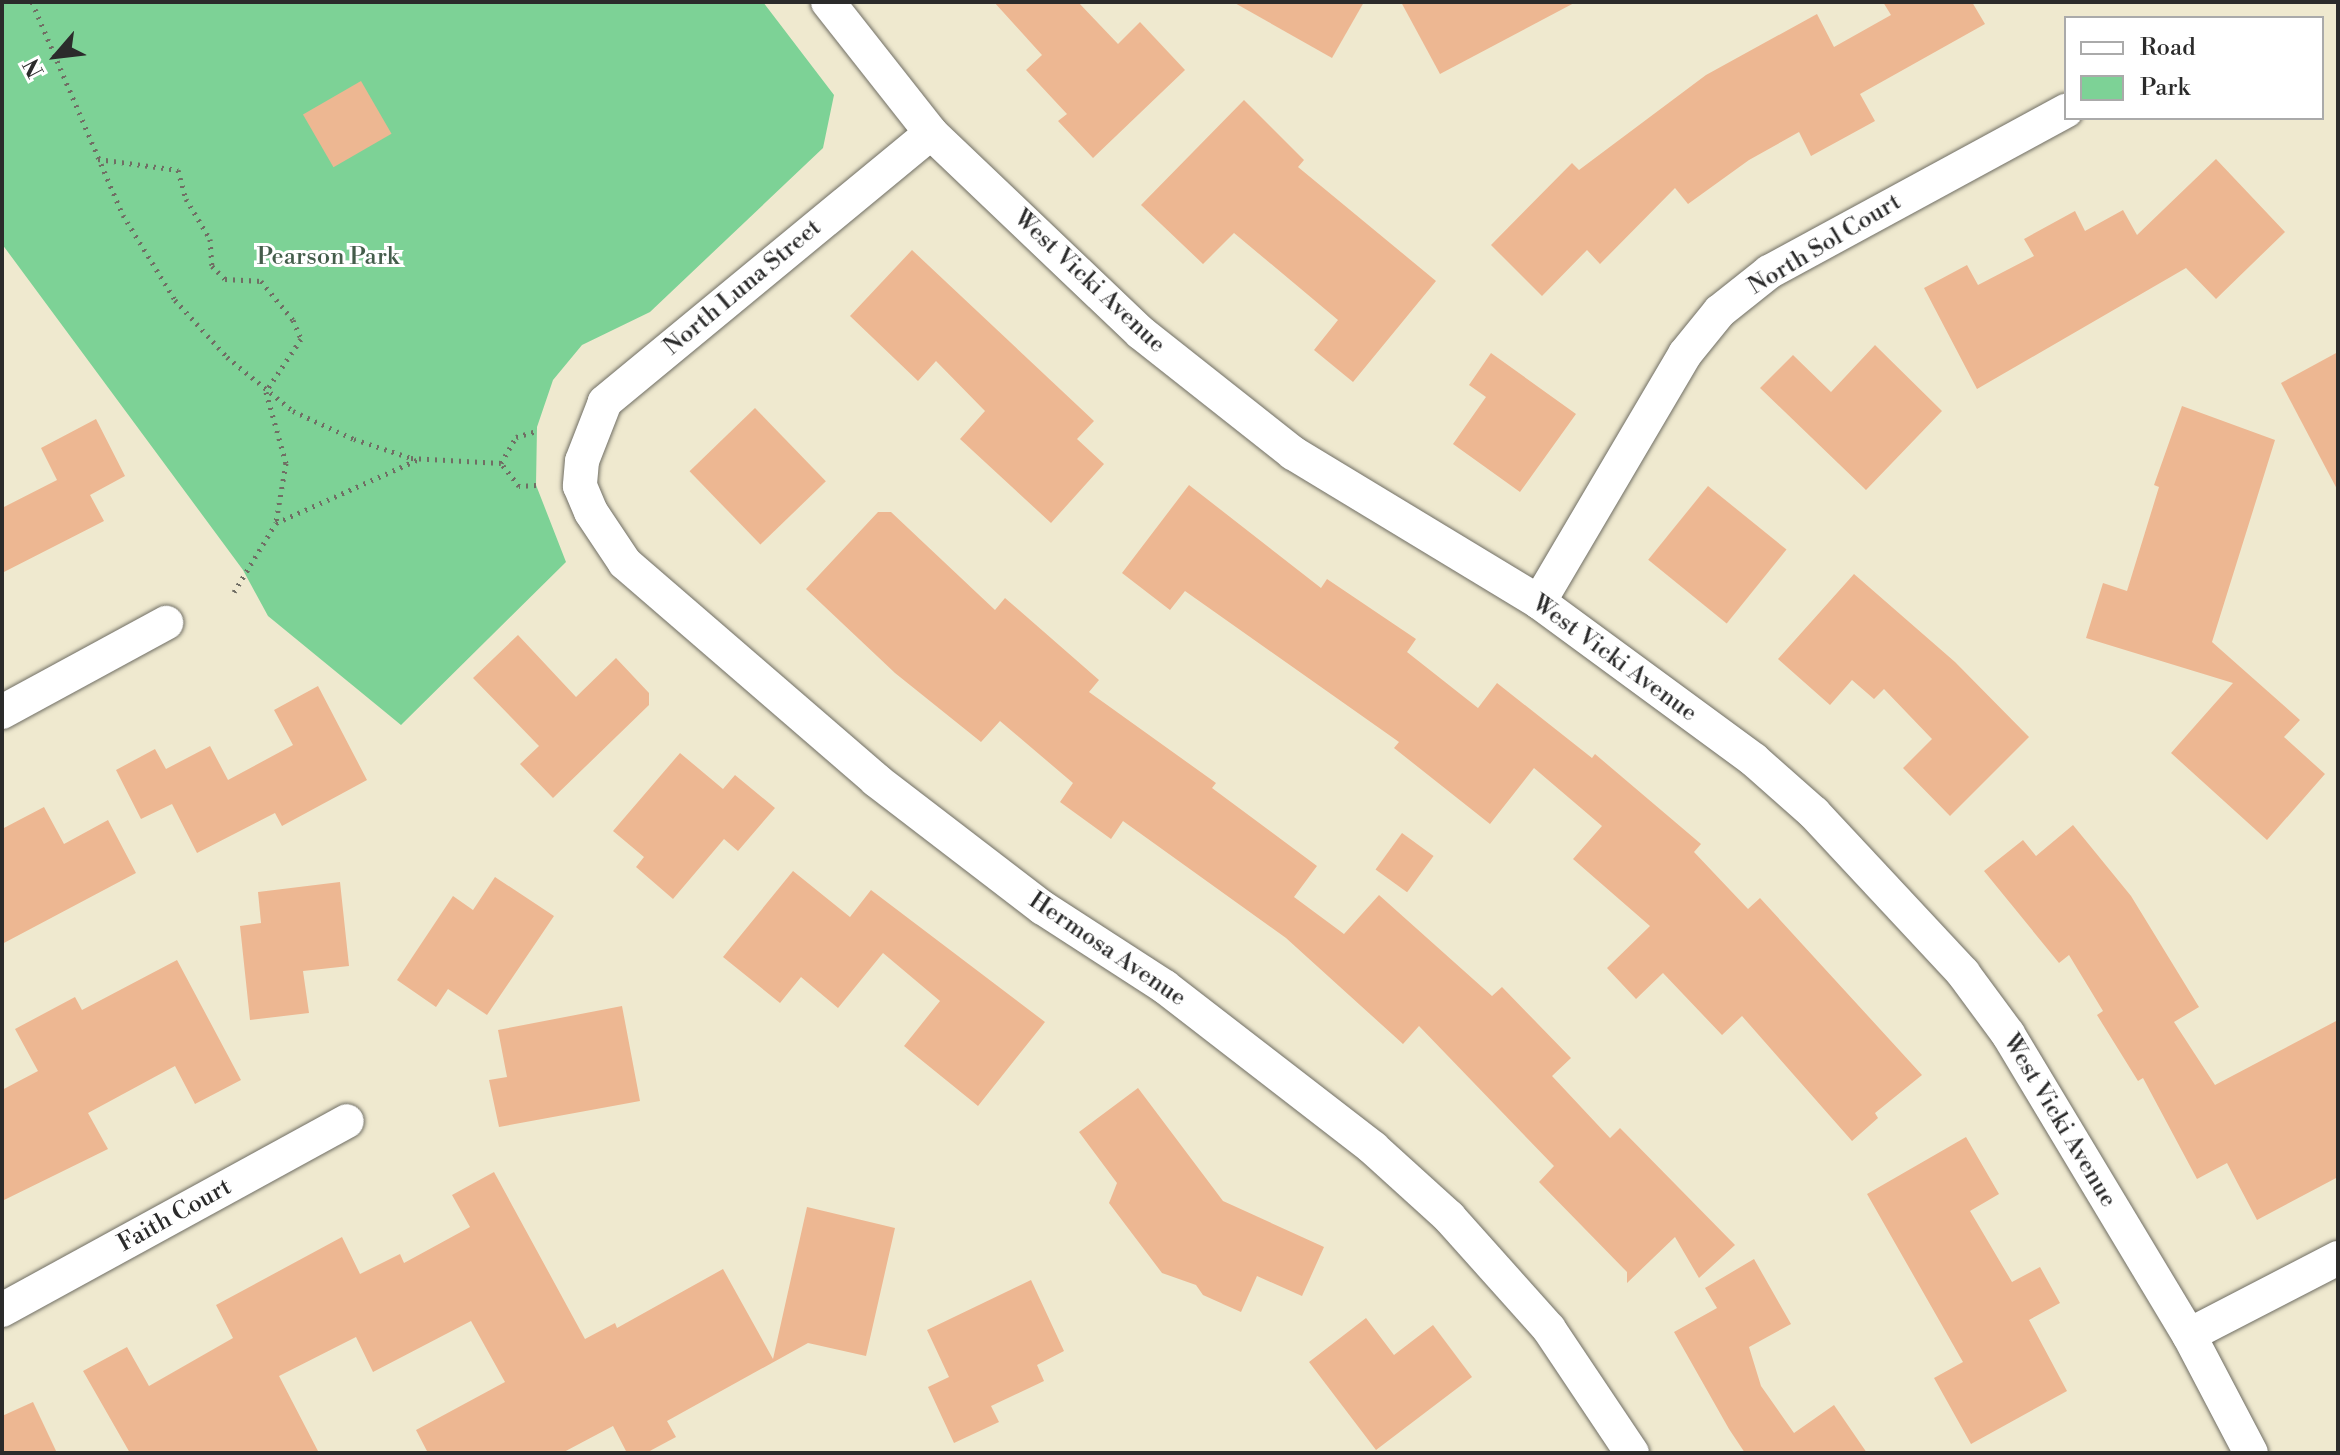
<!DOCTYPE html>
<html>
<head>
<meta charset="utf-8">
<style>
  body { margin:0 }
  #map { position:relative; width:2340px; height:1455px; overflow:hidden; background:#efe9cf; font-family:"Libre Bodoni",serif }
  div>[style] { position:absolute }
  .green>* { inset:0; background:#7dd296 }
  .building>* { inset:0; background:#edb792; transform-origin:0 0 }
  .path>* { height:5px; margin-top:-2.5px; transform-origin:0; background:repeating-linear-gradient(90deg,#706e64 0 2px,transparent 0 8px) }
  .roads { filter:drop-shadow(0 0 2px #706e64) drop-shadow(0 0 2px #706e64) }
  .street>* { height:34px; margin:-17px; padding:0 17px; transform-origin:17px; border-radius:17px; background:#fff }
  span { translate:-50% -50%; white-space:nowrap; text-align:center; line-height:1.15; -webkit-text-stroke:6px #fff; paint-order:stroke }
  .street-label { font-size:24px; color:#2b2b2b }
  .park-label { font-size:24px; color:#445d4b }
  .frame { position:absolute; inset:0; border:4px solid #2b2b2b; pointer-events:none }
  .legend { position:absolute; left:2064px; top:16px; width:260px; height:104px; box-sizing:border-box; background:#fff; border:2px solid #aaa; margin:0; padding:10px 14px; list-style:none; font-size:24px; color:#2b2b2b }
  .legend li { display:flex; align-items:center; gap:16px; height:40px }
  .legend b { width:40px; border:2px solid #aaa }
  .north { position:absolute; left:16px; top:16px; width:80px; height:80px; -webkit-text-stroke:6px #fff; paint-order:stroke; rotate:242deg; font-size:22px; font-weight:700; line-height:32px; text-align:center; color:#2b2b2b }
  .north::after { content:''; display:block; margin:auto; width:28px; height:36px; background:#2b2b2b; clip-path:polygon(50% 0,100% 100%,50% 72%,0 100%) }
</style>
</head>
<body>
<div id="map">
  <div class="green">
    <div style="clip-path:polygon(2px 2px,763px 2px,834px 95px,823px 148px,650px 312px,582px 345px,553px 380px,537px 427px,536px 485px,566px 562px,401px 725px,268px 616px,243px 570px,2px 244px)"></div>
  </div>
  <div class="building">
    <div style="clip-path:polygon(994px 2px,1078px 2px,1118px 44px,1140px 22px,1185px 70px,1093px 158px,1058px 121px,1067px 114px,1026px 70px,1042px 55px)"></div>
    <div style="clip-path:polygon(1233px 2px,1364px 2px,1332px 58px)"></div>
    <div style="clip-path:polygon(1401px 2px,1576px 2px,1440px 74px)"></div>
    <div style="clip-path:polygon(1883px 2px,1972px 2px,1985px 24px,1860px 94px,1875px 121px,1811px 156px,1799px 132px,1749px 160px,1688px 204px,1675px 188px,1600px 264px,1587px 250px,1542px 296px,1491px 245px,1572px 163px,1579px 170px,1706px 75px,1817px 14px,1834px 47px,1891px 15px)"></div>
    <div style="left:361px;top:81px;width:61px;height:67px;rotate:60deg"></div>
    <div style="clip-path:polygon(1244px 100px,1304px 160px,1298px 167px,1436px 281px,1353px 382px,1314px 350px,1338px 320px,1234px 233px,1203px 264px,1141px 205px)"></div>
    <div style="clip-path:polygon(2216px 159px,2285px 232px,2216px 299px,2186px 268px,1977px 389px,1924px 288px,1967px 265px,1978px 285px,2034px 256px,2024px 239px,2075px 211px,2085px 231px,2123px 210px,2137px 235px)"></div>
    <div style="clip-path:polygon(912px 250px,1094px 421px,1077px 439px,1104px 464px,1051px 523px,960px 439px,985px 411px,936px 361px,918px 381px,850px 316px)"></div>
    <div style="clip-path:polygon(1875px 345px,1942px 411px,1866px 490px,1760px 388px,1793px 355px,1831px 392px)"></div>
    <div style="clip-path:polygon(2338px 352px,2338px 491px,2281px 383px)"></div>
    <div style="clip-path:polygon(1491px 353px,1576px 414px,1520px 492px,1453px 444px,1486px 397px,1469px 385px)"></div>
    <div style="clip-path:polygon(2182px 406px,2275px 440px,2212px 642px,2300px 720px,2284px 737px,2325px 774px,2267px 840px,2171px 753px,2233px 683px,2086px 638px,2103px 583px,2127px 591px,2159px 487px,2154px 485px)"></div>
    <div style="left:755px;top:408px;width:102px;height:91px;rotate:46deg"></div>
    <div style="clip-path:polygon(96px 419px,125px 476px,90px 495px,104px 521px,2px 573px,2px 508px,57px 480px,41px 448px)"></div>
    <div style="clip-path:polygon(1189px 485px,1321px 588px,1327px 579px,1416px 639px,1407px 652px,1478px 708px,1497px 683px,1592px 758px,1595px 754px,1701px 844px,1694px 852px,1748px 909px,1760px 898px,1922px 1075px,1875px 1113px,1878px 1118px,1852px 1141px,1742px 1016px,1722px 1035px,1663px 973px,1636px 999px,1607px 968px,1650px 926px,1573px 859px,1602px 826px,1534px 768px,1490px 824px,1394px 748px,1399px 742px,1185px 591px,1170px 610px,1122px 573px)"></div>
    <div style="left:1708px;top:486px;width:101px;height:95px;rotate:39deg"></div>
    <div style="clip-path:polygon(878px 512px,891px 512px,995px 610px,1005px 598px,1099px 680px,1089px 692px,1216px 783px,1212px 788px,1317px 866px,1294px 897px,1344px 934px,1379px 895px,1492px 996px,1502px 987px,1571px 1058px,1552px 1076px,1610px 1138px,1620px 1128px,1735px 1245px,1699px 1278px,1675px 1237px,1627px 1283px,1627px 1272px,1539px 1182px,1554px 1166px,1419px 1026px,1403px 1044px,1286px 938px,1123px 821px,1111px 839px,1060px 802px,1073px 783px,1000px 721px,981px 742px,895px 673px,806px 589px)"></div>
    <div style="clip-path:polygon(1854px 574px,1955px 662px,2029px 737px,1950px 816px,1903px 768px,1932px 739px,1884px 689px,1874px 699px,1852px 680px,1830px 705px,1778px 659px)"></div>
    <div style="clip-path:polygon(518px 635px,576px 697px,616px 658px,649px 693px,649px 705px,553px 798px,520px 764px,539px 746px,473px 678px)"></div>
    <div style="clip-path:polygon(318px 686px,367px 780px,282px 826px,275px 813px,197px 853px,172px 804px,141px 819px,116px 770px,155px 749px,166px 769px,210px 746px,228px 780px,293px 745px,274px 710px)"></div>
    <div style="clip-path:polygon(680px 753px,723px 789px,735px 775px,775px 808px,738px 851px,724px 839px,673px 899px,636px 867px,644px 857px,613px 831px)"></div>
    <div style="clip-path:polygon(44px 807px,64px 844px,108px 820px,136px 873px,2px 944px,2px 829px)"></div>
    <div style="clip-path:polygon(2073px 825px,2131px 896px,2199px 1007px,2174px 1022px,2215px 1085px,2338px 1020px,2338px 1177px,2257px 1220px,2227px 1163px,2197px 1179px,2143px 1078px,2138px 1081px,2097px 1015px,2103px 1011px,2069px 955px,2059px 963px,1984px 871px,2023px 840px,2036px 856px)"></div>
    <div style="left:1402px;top:833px;width:39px;height:45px;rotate:36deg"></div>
    <div style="clip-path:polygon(793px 871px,850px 917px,871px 890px,1045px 1022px,978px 1106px,904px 1046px,940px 1001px,883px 953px,838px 1008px,801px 977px,780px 1003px,723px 957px)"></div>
    <div style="clip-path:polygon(495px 877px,554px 916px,487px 1015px,448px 989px,436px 1007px,397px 980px,453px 896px,473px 910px)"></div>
    <div style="clip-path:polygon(340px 882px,349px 966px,303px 971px,309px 1013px,250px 1020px,240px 926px,261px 923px,258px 892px)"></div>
    <div style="clip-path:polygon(177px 960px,241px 1080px,195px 1104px,175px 1066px,88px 1113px,108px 1149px,2px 1201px,2px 1090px,38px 1071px,15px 1029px,75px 997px,82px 1010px)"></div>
    <div style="clip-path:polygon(622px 1006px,640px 1101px,499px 1127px,489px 1080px,507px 1077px,498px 1030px)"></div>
    <div style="clip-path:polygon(1138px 1088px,1223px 1201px,1324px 1247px,1302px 1296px,1257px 1276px,1241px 1312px,1203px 1295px,1196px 1285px,1162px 1273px,1109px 1203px,1117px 1183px,1079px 1132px)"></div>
    <div style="clip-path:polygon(1966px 1137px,1999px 1194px,1970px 1211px,2012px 1282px,2040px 1267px,2060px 1303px,2029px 1320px,2067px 1391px,1971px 1444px,1934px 1378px,1963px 1362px,1867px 1194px)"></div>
    <div style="clip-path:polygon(494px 1172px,585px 1339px,615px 1323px,617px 1328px,723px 1269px,773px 1359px,807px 1207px,895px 1228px,866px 1356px,808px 1343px,667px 1421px,676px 1437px,646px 1453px,627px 1453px,613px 1426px,562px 1453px,428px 1453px,416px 1430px,505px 1382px,471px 1321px,373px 1372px,356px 1337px,279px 1376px,319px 1453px,130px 1453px,83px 1371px,127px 1347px,149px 1386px,233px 1338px,216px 1305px,342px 1237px,360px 1274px,400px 1254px,404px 1263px,470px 1227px,452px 1195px)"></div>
    <div style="clip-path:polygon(1754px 1259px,1791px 1324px,1749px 1347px,1761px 1386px,1794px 1433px,1834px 1405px,1867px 1453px,1745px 1453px,1729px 1429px,1674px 1332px,1717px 1308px,1705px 1288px)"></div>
    <div style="clip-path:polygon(1031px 1280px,1064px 1351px,1037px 1365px,1044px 1381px,991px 1406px,999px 1422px,954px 1443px,928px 1387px,949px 1377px,927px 1330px)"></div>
    <div style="clip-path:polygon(1366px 1318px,1394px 1355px,1433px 1325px,1472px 1377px,1376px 1450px,1309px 1362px)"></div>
    <div style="clip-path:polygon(33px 1402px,57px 1453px,2px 1453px,2px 1416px)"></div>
  </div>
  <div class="path">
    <div style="left:32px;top:2px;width:232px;rotate:66.9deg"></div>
    <div style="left:123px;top:215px;width:100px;rotate:58.5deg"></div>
    <div style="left:175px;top:300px;width:77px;rotate:47.6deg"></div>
    <div style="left:227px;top:357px;width:85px;rotate:39.3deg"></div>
    <div style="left:293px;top:411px;width:67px;rotate:24.7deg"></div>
    <div style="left:354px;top:439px;width:60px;rotate:18.4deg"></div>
    <div style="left:411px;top:458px;width:90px;rotate:3.2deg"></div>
    <div style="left:98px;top:159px;width:81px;rotate:7.8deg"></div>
    <div style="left:178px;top:170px;width:30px;rotate:75deg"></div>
    <div style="left:186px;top:199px;width:47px;rotate:59deg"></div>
    <div style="left:210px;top:239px;width:27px;rotate:86deg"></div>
    <div style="left:212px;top:266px;width:18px;rotate:45deg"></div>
    <div style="left:225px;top:279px;width:36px;rotate:3deg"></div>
    <div style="left:261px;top:281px;width:50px;rotate:50.6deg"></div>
    <div style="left:293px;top:320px;width:21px;rotate:67deg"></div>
    <div style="left:301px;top:339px;width:63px;rotate:123.9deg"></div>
    <div style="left:266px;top:392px;width:74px;rotate:74.3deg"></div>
    <div style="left:286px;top:463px;width:60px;rotate:99.6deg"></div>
    <div style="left:536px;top:485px;width:17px;rotate:177deg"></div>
    <div style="left:519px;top:486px;width:29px;rotate:-128deg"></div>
    <div style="left:501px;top:463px;width:30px;rotate:-60deg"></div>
    <div style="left:516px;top:437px;width:22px;rotate:-16deg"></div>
    <div style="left:234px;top:592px;width:81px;rotate:-58.7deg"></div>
    <div style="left:276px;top:523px;width:157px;rotate:-24.1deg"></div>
  </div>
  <div class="roads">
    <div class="street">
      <div style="left:828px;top:2px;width:167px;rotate:51.8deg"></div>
      <div style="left:931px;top:133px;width:290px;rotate:43.6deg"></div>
      <div style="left:1141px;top:333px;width:194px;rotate:38.3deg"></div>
      <div style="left:1293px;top:453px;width:288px;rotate:31.2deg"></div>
      <div style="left:1539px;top:602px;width:267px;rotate:36.3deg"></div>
      <div style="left:1754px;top:760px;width:80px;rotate:41.5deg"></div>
      <div style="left:1814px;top:813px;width:219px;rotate:47deg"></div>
      <div style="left:1963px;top:973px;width:76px;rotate:53.6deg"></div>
      <div style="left:2008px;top:1034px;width:351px;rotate:59deg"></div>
      <div style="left:2189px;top:1335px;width:133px;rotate:62.3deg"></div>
      <div style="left:931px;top:133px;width:423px;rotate:140.5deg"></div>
      <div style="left:605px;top:402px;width:63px;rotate:111.3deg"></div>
      <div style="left:582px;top:461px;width:25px;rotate:95deg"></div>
      <div style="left:580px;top:486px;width:28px;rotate:67deg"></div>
      <div style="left:591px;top:512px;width:61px;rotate:56.3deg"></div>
      <div style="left:625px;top:563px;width:332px;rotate:40.8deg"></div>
      <div style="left:876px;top:780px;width:210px;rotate:37.5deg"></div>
      <div style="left:1043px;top:908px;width:145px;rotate:32.9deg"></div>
      <div style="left:1165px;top:987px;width:263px;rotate:37.7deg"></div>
      <div style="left:1373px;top:1148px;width:103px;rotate:42.2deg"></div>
      <div style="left:1449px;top:1217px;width:150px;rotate:48.2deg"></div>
      <div style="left:1549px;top:1329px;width:149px;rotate:56.2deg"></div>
      <div style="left:1539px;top:602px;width:288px;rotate:-59.5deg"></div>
      <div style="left:1685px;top:354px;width:55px;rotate:-50.9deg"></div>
      <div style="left:1720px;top:311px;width:63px;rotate:-38.5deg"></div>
      <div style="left:1769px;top:272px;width:338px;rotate:-28.5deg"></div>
      <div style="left:2px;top:712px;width:187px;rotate:-28.5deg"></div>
      <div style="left:2px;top:1310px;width:393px;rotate:-28.7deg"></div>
      <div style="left:2189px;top:1335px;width:168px;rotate:-27.3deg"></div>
    </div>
  </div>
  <div class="street-label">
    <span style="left:1825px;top:245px;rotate:-31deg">North Sol Court</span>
    <span style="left:1089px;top:282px;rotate:43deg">West Vicki Avenue</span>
    <span style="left:743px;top:288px;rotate:-40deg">North Luna Street</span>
    <span style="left:1614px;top:659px;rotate:36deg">West Vicki Avenue</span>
    <span style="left:1107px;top:950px;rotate:34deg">Hermosa Avenue</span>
    <span style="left:2059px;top:1121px;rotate:59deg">West Vicki Avenue</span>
    <span style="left:175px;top:1216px;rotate:-29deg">Faith Court</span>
  </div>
  <div class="park-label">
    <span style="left:328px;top:258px">Pearson Park</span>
  </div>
  <div class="frame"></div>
  <ul class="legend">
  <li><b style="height:10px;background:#fff"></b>Road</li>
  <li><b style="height:22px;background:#7dd296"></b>Park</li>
  </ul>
  <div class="north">N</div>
</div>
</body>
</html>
